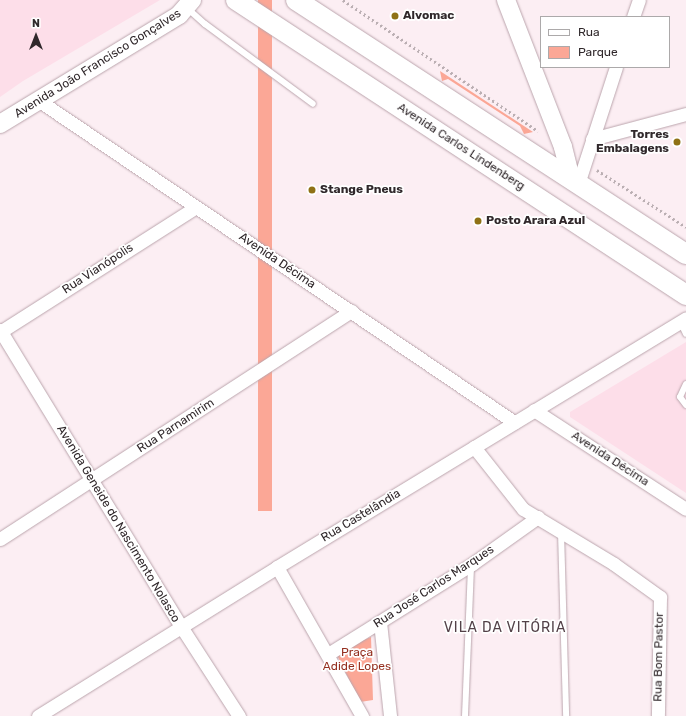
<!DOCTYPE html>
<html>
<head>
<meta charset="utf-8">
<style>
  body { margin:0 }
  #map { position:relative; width:686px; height:716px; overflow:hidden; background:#fceef3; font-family:Rubik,sans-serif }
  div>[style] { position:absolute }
  .built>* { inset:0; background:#fddee9 }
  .green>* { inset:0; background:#fba796; transform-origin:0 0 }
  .path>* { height:2.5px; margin-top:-1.25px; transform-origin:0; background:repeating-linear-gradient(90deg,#bbafb3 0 2px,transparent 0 5px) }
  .roads { filter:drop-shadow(0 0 1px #bba5ad) drop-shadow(0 0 1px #bba5ad) }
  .lane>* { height:6px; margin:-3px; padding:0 3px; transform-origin:3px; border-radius:3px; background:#fff }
  .street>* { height:13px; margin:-6.5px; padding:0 6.5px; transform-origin:6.5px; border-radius:6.5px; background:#fff }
  .secondary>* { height:18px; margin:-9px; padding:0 9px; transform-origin:9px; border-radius:9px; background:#fff }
  .primary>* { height:20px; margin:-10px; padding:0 10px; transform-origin:10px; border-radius:10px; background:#fff }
  .dots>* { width:11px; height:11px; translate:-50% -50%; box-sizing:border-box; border:2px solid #fff; border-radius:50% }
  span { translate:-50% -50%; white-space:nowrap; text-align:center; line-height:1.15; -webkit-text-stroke:3.5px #fff; paint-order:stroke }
  .poi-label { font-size:12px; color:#30282b; font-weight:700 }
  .left { translate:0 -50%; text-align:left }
  .right { translate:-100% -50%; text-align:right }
  .street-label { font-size:12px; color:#30282b }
  .park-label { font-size:12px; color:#953020 }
  .quarter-label { font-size:14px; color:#534148; letter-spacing:1px }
  .legend { position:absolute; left:540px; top:16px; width:130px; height:52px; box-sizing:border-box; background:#fff; border:1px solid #aca9aa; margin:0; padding:5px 7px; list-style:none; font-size:12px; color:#30282b }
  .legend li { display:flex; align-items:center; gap:8px; height:20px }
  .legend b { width:20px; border:1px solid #aca9aa }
  .north { position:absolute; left:16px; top:16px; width:40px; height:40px; -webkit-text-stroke:3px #fff; paint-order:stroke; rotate:0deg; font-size:11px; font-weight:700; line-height:16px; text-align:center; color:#30282b }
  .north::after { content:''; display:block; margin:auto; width:14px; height:18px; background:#30282b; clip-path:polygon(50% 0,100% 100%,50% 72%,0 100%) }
</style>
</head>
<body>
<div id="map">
  <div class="built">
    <div style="clip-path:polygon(0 0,160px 0,23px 81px,0 97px)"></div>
    <div style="clip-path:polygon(686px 342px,686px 493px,570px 417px,570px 412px)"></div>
  </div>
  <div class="green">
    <div style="left:258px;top:0;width:14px;height:511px"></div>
    <div style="clip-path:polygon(440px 71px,533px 132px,524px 134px,520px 126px,448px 79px,442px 81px)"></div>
    <div style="clip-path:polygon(371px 637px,373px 700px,360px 702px,335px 651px)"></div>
  </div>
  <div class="path">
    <div style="left:343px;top:0;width:235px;rotate:33.9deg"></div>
    <div style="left:597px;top:170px;width:106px;rotate:32.6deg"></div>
  </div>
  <div class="roads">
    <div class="lane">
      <div style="left:187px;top:8px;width:24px;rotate:42deg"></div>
      <div style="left:205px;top:24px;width:134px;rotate:36.5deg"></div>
      <div style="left:680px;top:321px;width:14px;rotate:65deg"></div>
      <div style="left:686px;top:384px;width:14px;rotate:115deg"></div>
      <div style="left:680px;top:397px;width:10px;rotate:53deg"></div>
      <div style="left:561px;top:532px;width:184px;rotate:88.4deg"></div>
      <div style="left:465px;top:716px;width:150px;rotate:-87.7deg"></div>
    </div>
    <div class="street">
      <div style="left:633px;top:17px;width:18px;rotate:-71deg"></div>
      <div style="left:38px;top:100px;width:575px;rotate:34.08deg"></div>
      <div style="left:592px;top:139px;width:97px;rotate:-14.9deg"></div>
      <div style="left:578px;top:184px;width:123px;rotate:-72deg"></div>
      <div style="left:0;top:330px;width:349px;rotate:58.6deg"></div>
      <div style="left:182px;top:628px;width:105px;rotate:57.1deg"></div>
      <div style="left:0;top:332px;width:232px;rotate:-32.5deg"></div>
      <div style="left:534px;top:410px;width:181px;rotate:33.1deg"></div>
      <div style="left:474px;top:447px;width:79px;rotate:51.7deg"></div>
      <div style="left:523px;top:509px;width:106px;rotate:31.1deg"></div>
      <div style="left:614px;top:564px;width:57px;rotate:35.7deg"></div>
      <div style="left:660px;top:597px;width:119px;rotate:91deg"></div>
      <div style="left:0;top:539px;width:419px;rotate:-33deg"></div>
      <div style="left:277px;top:567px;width:172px;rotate:60.3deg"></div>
      <div style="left:380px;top:622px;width:95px;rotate:83.9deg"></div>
      <div style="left:328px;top:654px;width:170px;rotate:-32deg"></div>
      <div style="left:472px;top:564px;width:81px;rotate:-35.5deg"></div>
      <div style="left:38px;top:716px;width:282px;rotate:-31.9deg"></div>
      <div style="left:277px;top:567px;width:479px;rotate:-31.3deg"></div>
    </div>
    <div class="secondary">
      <div style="left:506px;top:0;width:158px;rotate:68.8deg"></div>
      <div style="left:563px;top:147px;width:33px;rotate:76deg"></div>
      <div style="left:0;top:124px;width:210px;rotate:-31.3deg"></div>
      <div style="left:179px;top:15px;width:20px;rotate:-49deg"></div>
    </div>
    <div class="primary">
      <div style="left:236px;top:0;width:538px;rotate:33.25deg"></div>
      <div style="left:296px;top:0;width:465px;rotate:33.1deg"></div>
    </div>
  </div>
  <div class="dots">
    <div style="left:395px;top:16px;background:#8f7115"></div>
    <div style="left:677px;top:142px;background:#8f7115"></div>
    <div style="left:312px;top:190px;background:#8f7115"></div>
    <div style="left:478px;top:221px;background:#8f7115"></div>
  </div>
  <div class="poi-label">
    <span class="left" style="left:403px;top:16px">Alvomac</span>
    <span class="right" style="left:669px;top:142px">Torres<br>Embalagens</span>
    <span class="left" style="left:320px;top:190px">Stange Pneus</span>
    <span class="left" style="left:486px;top:221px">Posto Arara Azul</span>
  </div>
  <div class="street-label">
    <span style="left:98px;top:64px;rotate:-32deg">Avenida João Francisco Gonçalves</span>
    <span style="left:461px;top:147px;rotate:33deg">Avenida Carlos Lindenberg</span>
    <span style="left:277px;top:261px;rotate:34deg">Avenida Décima</span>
    <span style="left:98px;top:269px;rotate:-33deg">Rua Vianópolis</span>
    <span style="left:176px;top:426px;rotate:-33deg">Rua Parnamirim</span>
    <span style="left:610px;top:459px;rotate:33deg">Avenida Décima</span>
    <span style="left:361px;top:516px;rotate:-31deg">Rua Castelândia</span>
    <span style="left:118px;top:524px;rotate:59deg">Avenida Geneide do Nascimento Nolasco</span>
    <span style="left:434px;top:587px;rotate:-33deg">Rua José Carlos Marques</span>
    <span style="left:659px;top:657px;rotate:-89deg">Rua Bom Pastor</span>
  </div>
  <div class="park-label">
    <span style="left:357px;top:660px">Praça<br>Adide Lopes</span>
  </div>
  <div class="quarter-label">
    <span style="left:505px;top:628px">VILA DA VITÓRIA</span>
  </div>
  <ul class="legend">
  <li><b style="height:5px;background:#fff"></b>Rua</li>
  <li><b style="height:11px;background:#fba796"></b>Parque</li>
  </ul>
  <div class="north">N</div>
</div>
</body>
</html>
